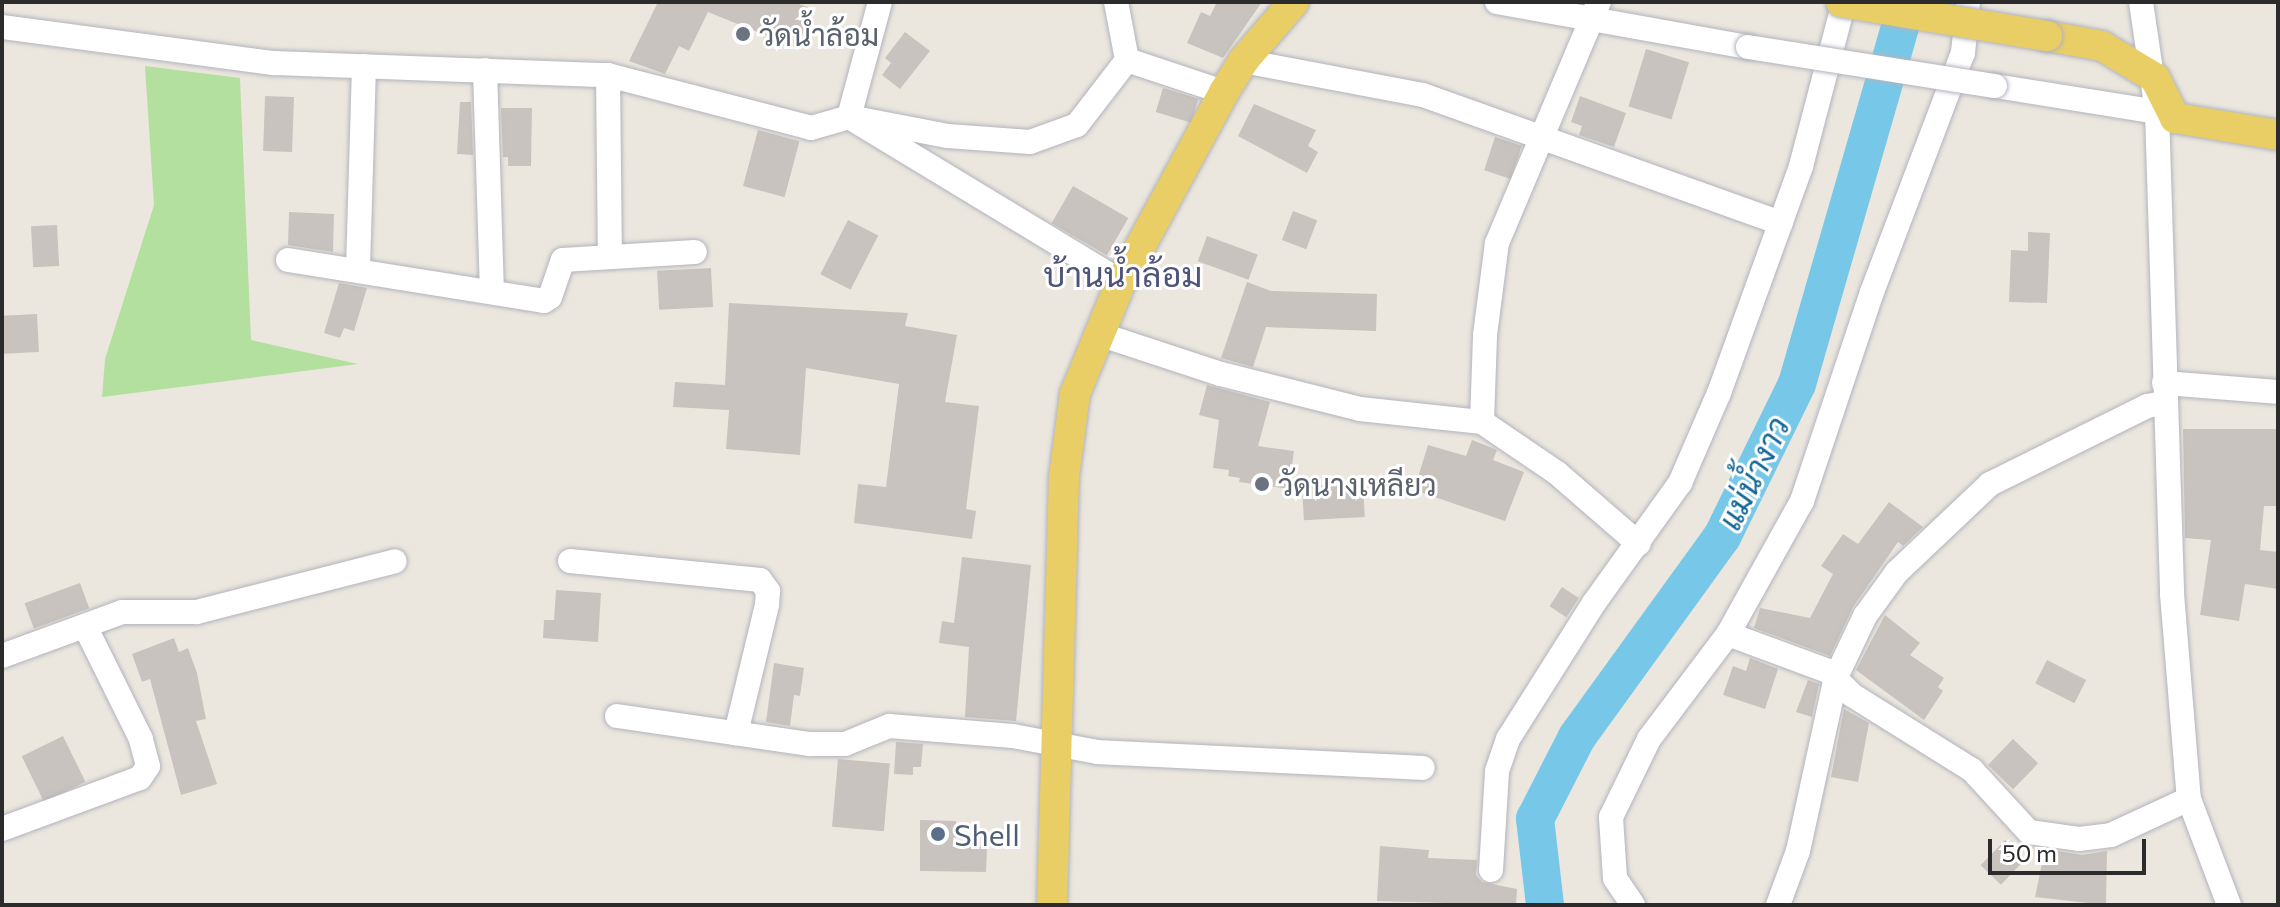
<!DOCTYPE html>
<html>
<head>
<meta charset="utf-8">
<style>
  body { margin:0 }
  #map { position:relative; width:2280px; height:907px; overflow:hidden; background:#ece7de; font-family:Commissioner,Sarabun,sans-serif }
  div>[style] { position:absolute }
  .green>* { inset:0; background:#b3e09e }
  .river>* { height:38px; margin:-19px; padding:0 19px; transform-origin:19px; border-radius:19px; background:#77c8e8 }
  .building>* { inset:0; background:#c8c3be; transform-origin:0 0 }
  .roads { filter:drop-shadow(0 0 2px #b1b4be) drop-shadow(0 0 2px #b1b4be) }
  .minor>* { height:24px; margin:-12px; padding:0 12px; transform-origin:12px; border-radius:12px; background:#fff }
  .major>* { height:30px; margin:-15px; padding:0 15px; transform-origin:15px; border-radius:15px; background:#e9ce66 }
  .bridges { filter:drop-shadow(0 0 2px #b1b4be) drop-shadow(0 0 2px #b1b4be) }
  .minor-bridge>* { height:24px; margin:-12px; padding:0 12px; transform-origin:12px; border-radius:12px; background:#fff }
  .major-bridge>* { height:30px; margin:-15px; padding:0 15px; transform-origin:15px; border-radius:15px; background:#e9ce66 }
  .dots>* { width:22px; height:22px; translate:-50% -50%; box-sizing:border-box; border:4px solid #fff; border-radius:50% }
  span { translate:-50% -50%; white-space:nowrap; text-align:center; line-height:1.15; -webkit-text-stroke:6px #fff; paint-order:stroke }
  .worship-label { font-size:30px; color:#5b616d }
  .left { translate:0 -50%; text-align:left }
  .service-label { font-size:30px; color:#4e5e75 }
  .water-label { font-size:32px; color:#156696; font-style:italic }
  .quarter-label { font-size:34px; color:#4e547a }
  .frame { position:absolute; inset:0; border:4px solid #2b2b2b; pointer-events:none }
  .scale { position:absolute; left:1988px; top:839px; width:158px; height:36px; box-sizing:border-box; border:4px solid #2b2b2b; border-top:0; padding-left:10px; font-size:24px; line-height:28px; white-space:nowrap; color:#2b2b2b; -webkit-text-stroke:6px #fff; paint-order:stroke }
</style>
</head>
<body>
<div id="map">
  <div class="green">
    <div style="clip-path:polygon(145px 66px,240px 78px,251px 340px,358px 364px,102px 397px,105px 359px,154px 205px)"></div>
  </div>
  <div class="river">
    <div style="left:1545px;top:905px;width:87px;rotate:-96.6deg"></div>
    <div style="left:1535px;top:819px;width:92px;rotate:-62.9deg"></div>
    <div style="left:1577px;top:737px;width:247px;rotate:-54.1deg"></div>
    <div style="left:1722px;top:537px;width:170px;rotate:-63.9deg"></div>
    <div style="left:1797px;top:384px;width:398px;rotate:-73.9deg"></div>
  </div>
  <div class="building">
    <div style="clip-path:polygon(658px 2px,794px 2px,813px 9px,797px 48px,708px 12px,689px 51px,679px 46px,665px 74px,629px 61px)"></div>
    <div style="clip-path:polygon(1217px 2px,1262px 2px,1223px 58px,1187px 43px,1201px 12px,1210px 16px)"></div>
    <div style="clip-path:polygon(905px 32px,930px 51px,900px 89px,882px 75px,891px 63px,885px 58px)"></div>
    <div style="left:1646px;top:49px;width:45px;height:60px;rotate:17deg"></div>
    <div style="left:1163px;top:88px;width:37px;height:25px;rotate:17deg"></div>
    <div style="left:265px;top:96px;width:29px;height:55px;rotate:2deg"></div>
    <div style="clip-path:polygon(1580px 96px,1626px 113px,1614px 147px,1579px 135px,1582px 126px,1571px 122px)"></div>
    <div style="clip-path:polygon(460px 102px,471px 102px,473px 155px,457px 154px)"></div>
    <div style="clip-path:polygon(1254px 104px,1316px 130px,1308px 146px,1318px 152px,1307px 173px,1238px 136px)"></div>
    <div style="clip-path:polygon(501px 108px,532px 108px,531px 166px,508px 166px,508px 157px,503px 157px)"></div>
    <div style="left:758px;top:130px;width:43px;height:58px;rotate:15deg"></div>
    <div style="left:1495px;top:137px;width:28px;height:35px;rotate:18deg"></div>
    <div style="left:1073px;top:186px;width:64px;height:43px;rotate:30deg"></div>
    <div style="left:1293px;top:211px;width:26px;height:31px;rotate:21deg"></div>
    <div style="clip-path:polygon(289px 212px,334px 214px,333px 252px,288px 245px)"></div>
    <div style="left:848px;top:220px;width:34px;height:61px;rotate:27deg"></div>
    <div style="left:57px;top:225px;width:41px;height:26px;rotate:87deg"></div>
    <div style="clip-path:polygon(2028px 232px,2050px 233px,2047px 303px,2009px 302px,2011px 250px,2028px 251px)"></div>
    <div style="left:1207px;top:236px;width:54px;height:27px;rotate:20deg"></div>
    <div style="left:711px;top:268px;width:39px;height:54px;rotate:87deg"></div>
    <div style="clip-path:polygon(1247px 282px,1271px 291px,1377px 294px,1376px 331px,1266px 327px,1253px 367px,1221px 358px)"></div>
    <div style="clip-path:polygon(339px 283px,367px 288px,354px 331px,344px 328px,340px 338px,324px 333px)"></div>
    <div style="clip-path:polygon(729px 303px,908px 313px,905px 326px,957px 335px,945px 402px,979px 406px,966px 509px,976px 511px,972px 539px,854px 523px,858px 484px,886px 487px,899px 384px,806px 368px,800px 455px,726px 449px,729px 410px,673px 407px,675px 382px,725px 385px)"></div>
    <div style="left:37px;top:314px;width:38px;height:35px;rotate:87deg"></div>
    <div style="clip-path:polygon(1207px 385px,1270px 402px,1258px 446px,1294px 451px,1289px 489px,1239px 482px,1240px 478px,1228px 476px,1229px 470px,1213px 468px,1219px 420px,1199px 415px)"></div>
    <div style="clip-path:polygon(2183px 429px,2278px 429px,2278px 506px,2264px 506px,2260px 550px,2278px 552px,2278px 589px,2245px 584px,2239px 621px,2200px 615px,2211px 540px,2185px 538px)"></div>
    <div style="clip-path:polygon(1472px 440px,1497px 450px,1493px 460px,1524px 472px,1505px 521px,1414px 490px,1428px 445px,1466px 456px)"></div>
    <div style="left:1363px;top:483px;width:34px;height:61px;rotate:87deg"></div>
    <div style="clip-path:polygon(1889px 502px,1923px 527px,1903px 546px,1898px 542px,1853px 607px,1830px 656px,1754px 628px,1760px 608px,1810px 618px,1833px 574px,1821px 566px,1843px 534px,1858px 544px)"></div>
    <div style="clip-path:polygon(962px 557px,1031px 565px,1016px 721px,965px 717px,969px 647px,939px 643px,942px 621px,954px 623px)"></div>
    <div style="left:80px;top:583px;width:27px;height:59px;rotate:70deg"></div>
    <div style="left:1562px;top:587px;width:20px;height:23px;rotate:33deg"></div>
    <div style="clip-path:polygon(556px 590px,601px 593px,598px 642px,543px 638px,544px 620px,554px 620px)"></div>
    <div style="clip-path:polygon(1885px 615px,1920px 643px,1910px 655px,1944px 678px,1938px 687px,1943px 691px,1924px 720px,1856px 670px)"></div>
    <div style="clip-path:polygon(174px 638px,179px 652px,188px 648px,197px 673px,206px 719px,196px 721px,217px 784px,181px 795px,150px 679px,142px 682px,132px 654px)"></div>
    <div style="clip-path:polygon(1750px 658px,1778px 669px,1765px 709px,1723px 695px,1733px 666px,1746px 671px)"></div>
    <div style="left:2047px;top:660px;width:44px;height:26px;rotate:27deg"></div>
    <div style="clip-path:polygon(774px 663px,804px 668px,800px 696px,794px 695px,790px 726px,766px 722px)"></div>
    <div style="clip-path:polygon(1808px 680px,1819px 684px,1812px 717px,1796px 712px)"></div>
    <div style="clip-path:polygon(1844px 709px,1869px 723px,1858px 782px,1831px 777px)"></div>
    <div style="left:63px;top:736px;width:51px;height:46px;rotate:64deg"></div>
    <div style="left:2013px;top:739px;width:35px;height:36px;rotate:44deg"></div>
    <div style="clip-path:polygon(896px 742px,923px 744px,921px 767px,913px 767px,913px 775px,894px 774px)"></div>
    <div style="left:838px;top:759px;width:52px;height:68px;rotate:5deg"></div>
    <div style="clip-path:polygon(920px 820px,956px 821px,956px 846px,987px 847px,986px 872px,920px 871px)"></div>
    <div style="left:2005px;top:840px;width:28px;height:35px;rotate:44deg"></div>
    <div style="clip-path:polygon(1380px 846px,1429px 850px,1428px 858px,1477px 860px,1476px 875px,1482px 882px,1517px 889px,1516px 905px,1377px 901px)"></div>
    <div style="clip-path:polygon(2045px 849px,2082px 855px,2107px 851px,2106px 905px,2035px 897px)"></div>
  </div>
  <div class="roads">
    <div class="minor">
      <div style="left:880px;top:2px;width:119px;rotate:105.1deg"></div>
      <div style="left:849px;top:117px;width:101px;rotate:10.9deg"></div>
      <div style="left:948px;top:136px;width:82px;rotate:4.2deg"></div>
      <div style="left:1030px;top:142px;width:50px;rotate:-19.9deg"></div>
      <div style="left:1077px;top:125px;width:82px;rotate:-52.4deg"></div>
      <div style="left:1127px;top:60px;width:59px;rotate:-100.7deg"></div>
      <div style="left:1497px;top:2px;width:255px;rotate:10.2deg"></div>
      <div style="left:2141px;top:2px;width:111px;rotate:81.7deg"></div>
      <div style="left:2157px;top:112px;width:482px;rotate:88.2deg"></div>
      <div style="left:2172px;top:594px;width:206px;rotate:85.3deg"></div>
      <div style="left:2189px;top:799px;width:113px;rotate:69.3deg"></div>
      <div style="left:2px;top:27px;width:273px;rotate:7.6deg"></div>
      <div style="left:273px;top:63px;width:335px;rotate:2.1deg"></div>
      <div style="left:608px;top:75px;width:210px;rotate:14.6deg"></div>
      <div style="left:811px;top:128px;width:40px;rotate:-16deg"></div>
      <div style="left:849px;top:117px;width:318px;rotate:31.2deg"></div>
      <div style="left:1127px;top:60px;width:102px;rotate:18.3deg"></div>
      <div style="left:1243px;top:61px;width:183px;rotate:10.7deg"></div>
      <div style="left:1423px;top:95px;width:380px;rotate:19.7deg"></div>
      <div style="left:485px;top:70px;width:220px;rotate:88.2deg"></div>
      <div style="left:608px;top:75px;width:180px;rotate:89.4deg"></div>
      <div style="left:1995px;top:86px;width:164px;rotate:9.1deg"></div>
      <div style="left:288px;top:260px;width:259px;rotate:9.1deg"></div>
      <div style="left:544px;top:301px;width:7px;rotate:-34deg"></div>
      <div style="left:550px;top:297px;width:39px;rotate:-71deg"></div>
      <div style="left:563px;top:260px;width:132px;rotate:-3.5deg"></div>
      <div style="left:358px;top:268px;width:202px;rotate:-88.3deg"></div>
      <div style="left:1099px;top:334px;width:128px;rotate:18.2deg"></div>
      <div style="left:1221px;top:374px;width:143px;rotate:14.1deg"></div>
      <div style="left:1360px;top:409px;width:123px;rotate:6.1deg"></div>
      <div style="left:1482px;top:422px;width:91px;rotate:34.2deg"></div>
      <div style="left:1557px;top:473px;width:108px;rotate:40.9deg"></div>
      <div style="left:2164px;top:383px;width:114px;rotate:4.5deg"></div>
      <div style="left:1482px;top:422px;width:87px;rotate:-88deg"></div>
      <div style="left:1485px;top:335px;width:93px;rotate:-82.6deg"></div>
      <div style="left:1497px;top:243px;width:262px;rotate:-67.1deg"></div>
      <div style="left:570px;top:561px;width:191px;rotate:5.7deg"></div>
      <div style="left:760px;top:580px;width:14px;rotate:54deg"></div>
      <div style="left:768px;top:591px;width:14px;rotate:94deg"></div>
      <div style="left:767px;top:605px;width:132px;rotate:103.6deg"></div>
      <div style="left:1728px;top:634px;width:107px;rotate:20.3deg"></div>
      <div style="left:1828px;top:671px;width:34px;rotate:45deg"></div>
      <div style="left:1852px;top:695px;width:142px;rotate:32deg"></div>
      <div style="left:1972px;top:770px;width:84px;rotate:47.4deg"></div>
      <div style="left:2029px;top:832px;width:50px;rotate:8deg"></div>
      <div style="left:2079px;top:839px;width:32px;rotate:-7deg"></div>
      <div style="left:2111px;top:835px;width:86px;rotate:-24.8deg"></div>
      <div style="left:2px;top:656px;width:128px;rotate:-20.1deg"></div>
      <div style="left:122px;top:612px;width:75px"></div>
      <div style="left:197px;top:612px;width:204px;rotate:-14.4deg"></div>
      <div style="left:617px;top:716px;width:195px;rotate:8.3deg"></div>
      <div style="left:810px;top:744px;width:35px"></div>
      <div style="left:845px;top:744px;width:48px;rotate:-22.2deg"></div>
      <div style="left:889px;top:726px;width:124px;rotate:4.6deg"></div>
      <div style="left:1013px;top:736px;width:86px;rotate:10.7deg"></div>
      <div style="left:1098px;top:752px;width:325px;rotate:2.8deg"></div>
      <div style="left:2px;top:829px;width:147px;rotate:-20.3deg"></div>
      <div style="left:140px;top:778px;width:14px;rotate:-56deg"></div>
      <div style="left:148px;top:766px;width:28px;rotate:-105deg"></div>
      <div style="left:141px;top:739px;width:126px;rotate:-116.4deg"></div>
      <div style="left:1491px;top:870px;width:99px;rotate:-86.5deg"></div>
      <div style="left:1497px;top:771px;width:34px;rotate:-71deg"></div>
      <div style="left:1508px;top:739px;width:161px;rotate:-57.7deg"></div>
      <div style="left:1594px;top:603px;width:148px;rotate:-54.4deg"></div>
      <div style="left:1680px;top:483px;width:98px;rotate:-66.6deg"></div>
      <div style="left:1719px;top:393px;width:241px;rotate:-70.1deg"></div>
      <div style="left:1801px;top:166px;width:170px;rotate:-75.3deg"></div>
      <div style="left:1633px;top:905px;width:32px;rotate:-124deg"></div>
      <div style="left:1615px;top:878px;width:61px;rotate:-93.8deg"></div>
      <div style="left:1611px;top:817px;width:87px;rotate:-64deg"></div>
      <div style="left:1649px;top:739px;width:131px;rotate:-53deg"></div>
      <div style="left:1728px;top:634px;width:152px;rotate:-60.9deg"></div>
      <div style="left:1802px;top:501px;width:220px;rotate:-71.5deg"></div>
      <div style="left:1872px;top:292px;width:256px;rotate:-69.2deg"></div>
      <div style="left:1963px;top:53px;width:51px;rotate:-84.4deg"></div>
      <div style="left:1778px;top:905px;width:58px;rotate:-69.7deg"></div>
      <div style="left:1798px;top:851px;width:178px;rotate:-77.7deg"></div>
      <div style="left:1836px;top:677px;width:68px;rotate:-64.6deg"></div>
      <div style="left:1865px;top:616px;width:54px;rotate:-54deg"></div>
      <div style="left:1897px;top:572px;width:128px;rotate:-43.4deg"></div>
      <div style="left:1990px;top:484px;width:175px;rotate:-26.4deg"></div>
      <div style="left:2147px;top:406px;width:17px;rotate:-10deg"></div>
    </div>
    <div class="major">
      <div style="left:2047px;top:36px;width:56px;rotate:10.3deg"></div>
      <div style="left:2102px;top:46px;width:62px;rotate:31.1deg"></div>
      <div style="left:2155px;top:78px;width:45px;rotate:63.4deg"></div>
      <div style="left:2175px;top:118px;width:104px;rotate:9.4deg"></div>
      <div style="left:1052px;top:905px;width:428px;rotate:-88.4deg"></div>
      <div style="left:1064px;top:477px;width:84px;rotate:-82.5deg"></div>
      <div style="left:1075px;top:394px;width:121px;rotate:-67.7deg"></div>
      <div style="left:1121px;top:282px;width:216px;rotate:-61.5deg"></div>
      <div style="left:1224px;top:92px;width:36px;rotate:-58deg"></div>
      <div style="left:1243px;top:61px;width:78px;rotate:-49.2deg"></div>
    </div>
  </div>
  <div class="bridges">
    <div class="minor-bridge">
      <div style="left:1748px;top:47px;width:250px;rotate:9deg"></div>
    </div>
    <div class="major-bridge">
      <div style="left:1841px;top:2px;width:209px;rotate:9.4deg"></div>
    </div>
  </div>
  <div class="dots">
    <div style="left:743px;top:34px;background:#6b7280"></div>
    <div style="left:1262px;top:484px;background:#6b7280"></div>
    <div style="left:938px;top:834px;background:#5c6f8a"></div>
  </div>
  <div class="worship-label">
    <span class="left" style="left:759px;top:34px">วัดน้ำล้อม</span>
    <span class="left" style="left:1278px;top:484px">วัดนางเหลียว</span>
  </div>
  <div class="service-label">
    <span class="left" style="left:954px;top:834px">Shell</span>
  </div>
  <div class="water-label">
    <span style="left:1753px;top:473px;rotate:-64deg">แม่น้ำงาว</span>
  </div>
  <div class="quarter-label">
    <span style="left:1123px;top:274px">บ้านน้ำล้อม</span>
  </div>
  <div class="frame"></div>
  <div class="scale">50 m</div>
</div>
</body>
</html>
